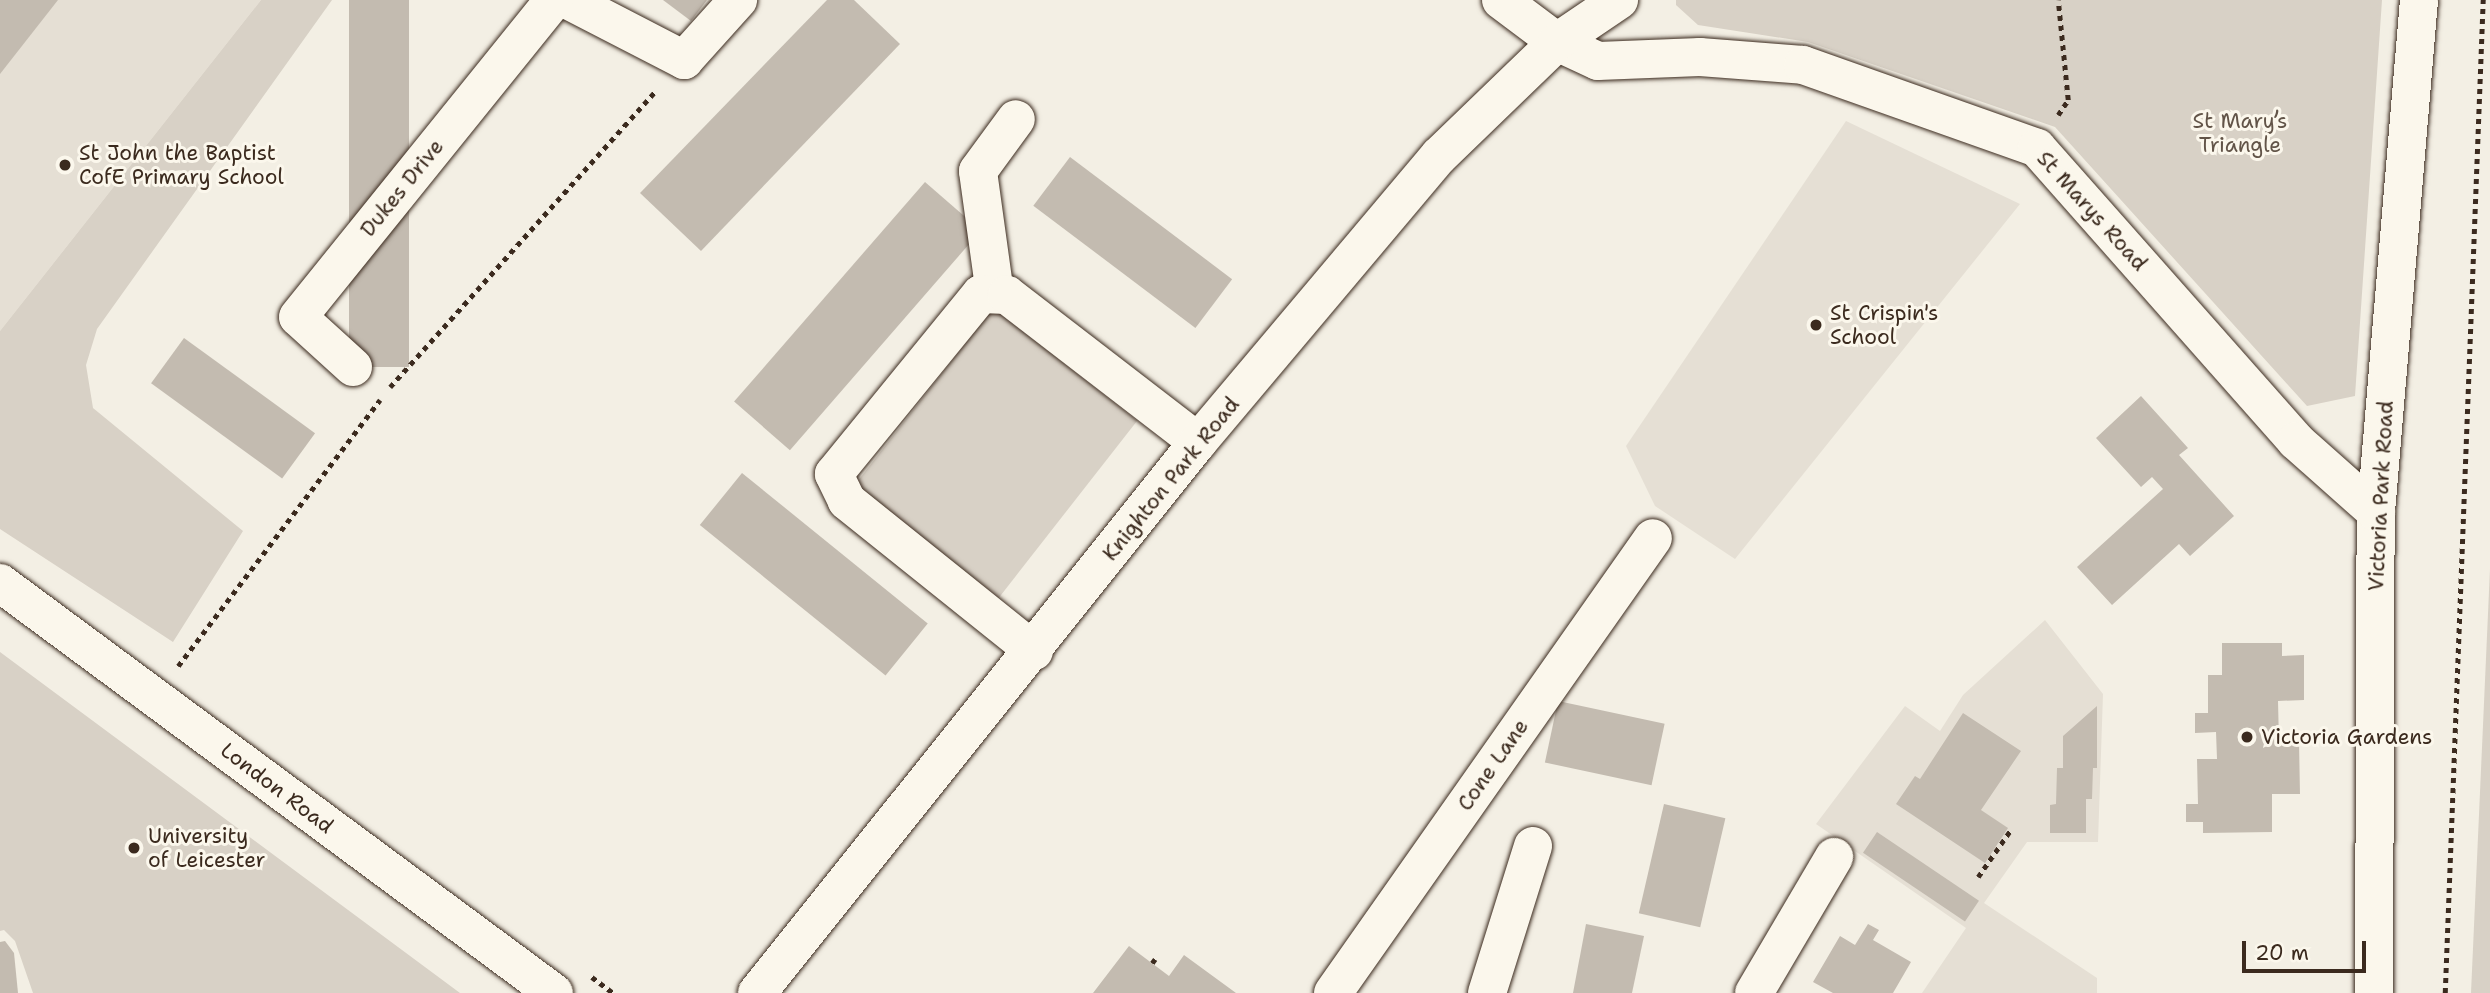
<!DOCTYPE html>
<html>
<head>
<meta charset="utf-8">
<style>
  body { margin:0 }
  #map { position:relative; width:2490px; height:993px; overflow:hidden; background:#f3efe4; font-family:"Shantell Sans",sans-serif }
  div>[style] { position:absolute }
  .built>* { inset:0; background:#e5dfd4 }
  .green>* { inset:0; background:#d8d1c6; transform-origin:0 0 }
  .building>* { inset:0; background:#c3bbb0; transform-origin:0 0 }
  .path>* { height:4.5px; margin-top:-2.25px; transform-origin:0; background:repeating-linear-gradient(90deg,#3b2a1e 0 5px,transparent 0 10px) }
  .roads { filter:drop-shadow(0 0 2px #3b2a1e) drop-shadow(0 0 2px #3b2a1e) }
  .minor>* { height:38px; margin:-19px; padding:0 19px; transform-origin:19px; border-radius:19px; background:#fbf7ec }
  .major>* { height:38px; margin:-19px; padding:0 19px; transform-origin:19px; border-radius:19px; background:#fbf7ec }
  .dots>* { width:19px; height:19px; translate:-50% -50%; box-sizing:border-box; border:4px solid #fbf7ec; border-radius:50% }
  span { translate:-50% -50%; white-space:nowrap; text-align:center; line-height:1.15; -webkit-text-stroke:6px #fbf7ec; paint-order:stroke }
  .park-label { font-size:21px; color:#625448 }
  .poi-label { font-size:21px; color:#3b2a1e }
  .left { translate:0 -50%; text-align:left }
  .street-label { font-size:21px; color:#3b2a1e }
  .scale { position:absolute; left:2242px; top:941px; width:124px; height:32px; box-sizing:border-box; border:4px solid #3b2a1e; border-top:0; padding-left:9px; font-size:21px; line-height:24px; white-space:nowrap; color:#3b2a1e; -webkit-text-stroke:5px #fbf7ec; paint-order:stroke }
</style>
</head>
<body>
<div id="map">
  <div class="built">
    <div style="clip-path:polygon(0 0,261px 0,0 331px)"></div>
    <div style="clip-path:polygon(1846px 121px,2020px 204px,1735px 559px,1655px 506px,1626px 446px)"></div>
    <div style="clip-path:polygon(2045px 620px,2103px 694px,2098px 842px,2027px 842px,1984px 903px,2097px 978px,2097px 993px,1922px 993px,1966px 928px,1816px 824px,1905px 706px,1940px 731px,1963px 695px)"></div>
  </div>
  <div class="green">
    <div style="clip-path:polygon(261px 0,332px 0,97px 329px,86px 365px,93px 408px,243px 531px,173px 642px,0 529px,0 331px)"></div>
    <div style="clip-path:polygon(1676px 0,2382px 0,2355px 396px,2307px 406px,2055px 127px,1808px 42px,1698px 25px,1676px 5px)"></div>
    <div style="left:993px;top:308px;width:183px;height:225px;rotate:38deg"></div>
    <div style="clip-path:polygon(2490px 569px,2490px 993px,2471px 993px)"></div>
    <div style="clip-path:polygon(0 652px,460px 993px,33px 993px,15px 941px,4px 930px,0 931px)"></div>
  </div>
  <div class="building">
    <div style="clip-path:polygon(0 0,58px 0,0 74px)"></div>
    <div style="left:349px;top:0;width:60px;height:367px"></div>
    <div style="clip-path:polygon(663px 0,707px 0,691px 21px)"></div>
    <div style="clip-path:polygon(827px 0,854px 0,900px 44px,701px 251px,640px 193px)"></div>
    <div style="left:1070px;top:157px;width:203px;height:61px;rotate:37deg"></div>
    <div style="left:925px;top:182px;width:74px;height:291px;rotate:41deg"></div>
    <div style="left:184px;top:338px;width:162px;height:56px;rotate:36deg"></div>
    <div style="clip-path:polygon(2141px 396px,2188px 448px,2179px 455px,2234px 516px,2190px 556px,2179px 544px,2112px 605px,2077px 567px,2163px 489px,2152px 477px,2141px 487px,2096px 438px)"></div>
    <div style="left:742px;top:473px;width:239px;height:67px;rotate:39deg"></div>
    <div style="clip-path:polygon(2222px 643px,2282px 643px,2282px 656px,2304px 655px,2304px 700px,2278px 701px,2279px 742px,2299px 742px,2300px 794px,2272px 794px,2272px 832px,2203px 833px,2203px 822px,2186px 822px,2186px 804px,2198px 804px,2197px 759px,2217px 759px,2216px 732px,2195px 733px,2195px 713px,2208px 713px,2208px 675px,2222px 675px)"></div>
    <div style="left:1558px;top:701px;width:109px;height:63px;rotate:12deg"></div>
    <div style="clip-path:polygon(2097px 706px,2097px 768px,2093px 768px,2092px 799px,2086px 799px,2086px 833px,2050px 833px,2050px 805px,2056px 804px,2057px 768px,2063px 768px,2063px 736px)"></div>
    <div style="clip-path:polygon(1963px 713px,2021px 751px,1981px 810px,2008px 828px,1985px 863px,1896px 804px,1915px 776px,1920px 779px)"></div>
    <div style="left:1664px;top:804px;width:63px;height:112px;rotate:13deg"></div>
    <div style="left:1877px;top:832px;width:123px;height:25px;rotate:34deg"></div>
    <div style="clip-path:polygon(1586px 924px,1644px 936px,1632px 993px,1573px 993px)"></div>
    <div style="clip-path:polygon(1868px 924px,1879px 930px,1873px 940px,1911px 962px,1893px 993px,1833px 993px,1813px 982px,1840px 936px,1855px 945px)"></div>
    <div style="clip-path:polygon(5px 941px,14px 953px,18px 993px,0 993px,0 942px)"></div>
    <div style="clip-path:polygon(1129px 946px,1169px 976px,1184px 955px,1236px 993px,1093px 993px)"></div>
  </div>
  <div class="path">
    <div style="left:2058px;top:115px;width:18px;rotate:-56deg"></div>
    <div style="left:2068px;top:100px;width:100px;rotate:-95.7deg"></div>
    <div style="left:390px;top:387px;width:397px;rotate:-48.1deg"></div>
    <div style="left:178px;top:666px;width:334px;rotate:-52.8deg"></div>
    <div style="left:1978px;top:877px;width:56px;rotate:-55.2deg"></div>
    <div style="left:1152px;top:963px;width:5px;rotate:-53deg"></div>
    <div style="left:592px;top:977px;width:26px;rotate:37deg"></div>
    <div style="left:2445px;top:993px;width:994px;rotate:-87.81deg"></div>
  </div>
  <div class="roads">
    <div class="minor">
      <div style="left:568px;top:0;width:131px;rotate:27.3deg"></div>
      <div style="left:684px;top:60px;width:81px;rotate:-48deg"></div>
      <div style="left:1501px;top:0;width:70px;rotate:36.9deg"></div>
      <div style="left:1557px;top:42px;width:45px;rotate:24.9deg"></div>
      <div style="left:1598px;top:61px;width:102px;rotate:-2.2deg"></div>
      <div style="left:1700px;top:57px;width:103px;rotate:4.4deg"></div>
      <div style="left:1803px;top:65px;width:248px;rotate:19.5deg"></div>
      <div style="left:2037px;top:148px;width:391px;rotate:48.5deg"></div>
      <div style="left:2296px;top:441px;width:107px;rotate:41.6deg"></div>
      <div style="left:995px;top:294px;width:124px;rotate:-97.9deg"></div>
      <div style="left:978px;top:171px;width:64px;rotate:-53.8deg"></div>
      <div style="left:353px;top:367px;width:74px;rotate:-137.7deg"></div>
      <div style="left:298px;top:317px;width:407px;rotate:-51.1deg"></div>
      <div style="left:1034px;top:651px;width:240px;rotate:-141.3deg"></div>
      <div style="left:847px;top:501px;width:30px;rotate:-116deg"></div>
      <div style="left:834px;top:474px;width:232px;rotate:-50.8deg"></div>
      <div style="left:981px;top:294px;width:26px;rotate:2deg"></div>
      <div style="left:1007px;top:295px;width:241px;rotate:37.6deg"></div>
      <div style="left:757px;top:993px;width:706px;rotate:-51.33deg"></div>
      <div style="left:1198px;top:442px;width:374px;rotate:-49.9deg"></div>
      <div style="left:1439px;top:156px;width:164px;rotate:-44deg"></div>
      <div style="left:1557px;top:42px;width:75px;rotate:-34.1deg"></div>
      <div style="left:1333px;top:993px;width:556px;rotate:-54.88deg"></div>
      <div style="left:1487px;top:993px;width:154px;rotate:-72.6deg"></div>
      <div style="left:1754px;top:993px;width:158px;rotate:-59.5deg"></div>
    </div>
    <div class="major">
      <div style="left:0;top:583px;width:689px;rotate:36.5deg"></div>
      <div style="left:2374px;top:993px;width:481px;rotate:-89.8deg"></div>
      <div style="left:2376px;top:512px;width:514px;rotate:-85.2deg"></div>
    </div>
  </div>
  <div class="dots">
    <div style="left:65px;top:165px;background:#3b2a1e"></div>
    <div style="left:1816px;top:325px;background:#3b2a1e"></div>
    <div style="left:2247px;top:737px;background:#3b2a1e"></div>
    <div style="left:134px;top:848px;background:#3b2a1e"></div>
  </div>
  <div class="park-label">
    <span style="left:2240px;top:133px">St Mary’s<br>Triangle</span>
  </div>
  <div class="poi-label">
    <span class="left" style="left:79px;top:165px">St John the Baptist<br>CofE Primary School</span>
    <span class="left" style="left:1830px;top:325px">St Crispin's<br>School</span>
    <span class="left" style="left:2261px;top:737px">Victoria Gardens</span>
    <span class="left" style="left:148px;top:848px">University<br>of Leicester</span>
  </div>
  <div class="street-label">
    <span style="left:402px;top:188px;rotate:-51deg">Dukes Drive</span>
    <span style="left:2092px;top:211px;rotate:48deg">St Marys Road</span>
    <span style="left:1171px;top:479px;rotate:-51deg">Knighton Park Road</span>
    <span style="left:2381px;top:496px;rotate:-87deg">Victoria Park Road</span>
    <span style="left:1493px;top:765px;rotate:-55deg">Cone Lane</span>
    <span style="left:277px;top:788px;rotate:37deg">London Road</span>
  </div>
  <div class="scale">20 m</div>
</div>
</body>
</html>
